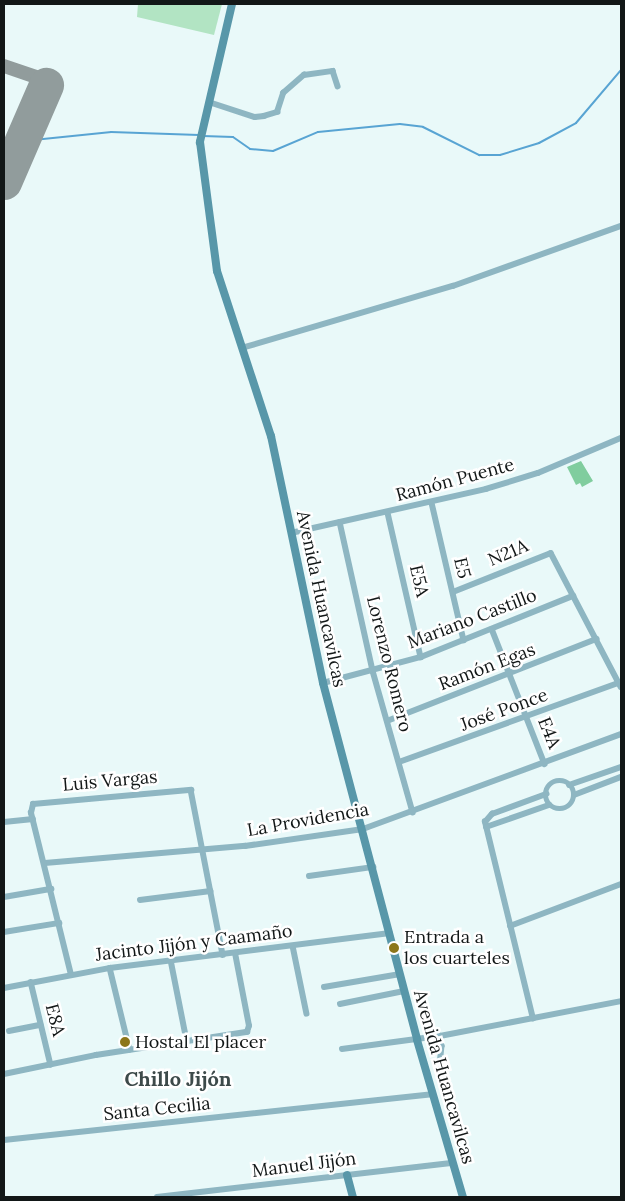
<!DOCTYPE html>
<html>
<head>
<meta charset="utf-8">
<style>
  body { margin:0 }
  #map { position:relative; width:625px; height:1201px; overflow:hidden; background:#e9f9f9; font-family:Lora,serif }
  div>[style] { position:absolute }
  .green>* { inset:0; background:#b2e4c3 }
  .forest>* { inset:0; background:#80cd9e }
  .stream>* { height:2px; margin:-1px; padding:0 1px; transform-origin:1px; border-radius:1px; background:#58a4d3 }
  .taxiway>* { height:14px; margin:-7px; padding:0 7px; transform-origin:7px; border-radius:7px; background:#919c9c }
  .runway>* { height:35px; margin:-17.5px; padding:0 17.5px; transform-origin:17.5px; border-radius:17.5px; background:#919c9c }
  .street>* { height:5.5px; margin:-2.75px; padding:0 2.75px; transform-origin:2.75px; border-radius:2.75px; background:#8eb6c2 }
  .street>.ring { margin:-2.75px; padding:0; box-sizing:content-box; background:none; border:5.5px solid #8eb6c2; border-radius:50% }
  .secondary>* { height:8px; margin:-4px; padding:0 4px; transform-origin:4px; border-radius:4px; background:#5897a9 }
  .dots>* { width:14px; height:14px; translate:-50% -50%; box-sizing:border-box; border:2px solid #fff; border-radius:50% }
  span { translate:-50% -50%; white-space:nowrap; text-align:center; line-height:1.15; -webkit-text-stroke:5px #fff; paint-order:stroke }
  .street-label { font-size:18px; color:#121717 }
  .poi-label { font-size:18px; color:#121717 }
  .left { translate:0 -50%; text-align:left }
  .quarter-label { font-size:20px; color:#3d4a4a; font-weight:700 }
  .frame { position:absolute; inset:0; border:5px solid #121717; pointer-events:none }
</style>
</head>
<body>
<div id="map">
  <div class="green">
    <div style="clip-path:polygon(138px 4px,222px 4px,214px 35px,137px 17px)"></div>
  </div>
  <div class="forest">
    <div style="clip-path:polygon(581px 461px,593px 481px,582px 487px,580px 483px,576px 485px,567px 467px)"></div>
  </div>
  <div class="stream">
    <div style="left:203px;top:136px;width:30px;rotate:2deg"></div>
    <div style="left:233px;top:137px;width:21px;rotate:35deg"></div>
    <div style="left:250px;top:149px;width:23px;rotate:5deg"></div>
    <div style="left:273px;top:151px;width:49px;rotate:-22.9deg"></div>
    <div style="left:318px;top:132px;width:82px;rotate:-5.6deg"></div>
    <div style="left:400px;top:124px;width:23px;rotate:7deg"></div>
    <div style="left:423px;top:127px;width:63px;rotate:26.6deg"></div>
    <div style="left:479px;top:155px;width:21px"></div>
    <div style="left:500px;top:155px;width:41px;rotate:-17.1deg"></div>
    <div style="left:539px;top:143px;width:42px;rotate:-28.4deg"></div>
    <div style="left:576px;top:123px;width:70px;rotate:-49.7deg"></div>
    <div style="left:4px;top:143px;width:108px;rotate:-5.9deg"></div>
    <div style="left:111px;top:132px;width:88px;rotate:2deg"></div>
  </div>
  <div class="taxiway">
    <div style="left:4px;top:66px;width:43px;rotate:18.9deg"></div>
    <div style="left:45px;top:80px;width:5px;rotate:79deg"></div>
    <div style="left:4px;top:161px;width:10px;rotate:-6deg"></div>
  </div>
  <div class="runway">
    <div style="left:4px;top:182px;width:106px;rotate:-66.6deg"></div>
  </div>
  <div class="street">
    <div style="left:209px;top:102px;width:48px;rotate:18.1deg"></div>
    <div style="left:255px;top:117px;width:9px;rotate:-6deg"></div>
    <div style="left:264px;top:116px;width:14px;rotate:-17deg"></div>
    <div style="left:277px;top:112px;width:20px;rotate:-72deg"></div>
    <div style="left:283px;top:93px;width:28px;rotate:-41deg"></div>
    <div style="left:304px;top:75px;width:29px;rotate:-8deg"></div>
    <div style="left:333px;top:71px;width:16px;rotate:72deg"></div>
    <div style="left:242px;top:348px;width:220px;rotate:-16.4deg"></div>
    <div style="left:453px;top:286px;width:178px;rotate:-19.7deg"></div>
    <div style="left:432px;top:503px;width:141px;rotate:76.9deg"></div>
    <div style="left:388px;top:513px;width:148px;rotate:77.1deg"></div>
    <div style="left:340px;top:522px;width:153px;rotate:77.5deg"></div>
    <div style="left:373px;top:671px;width:147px;rotate:74.2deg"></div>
    <div style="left:291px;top:533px;width:200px;rotate:-12.7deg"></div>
    <div style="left:486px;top:489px;width:54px;rotate:-17.1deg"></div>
    <div style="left:538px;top:473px;width:90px;rotate:-22.9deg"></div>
    <div style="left:453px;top:592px;width:105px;rotate:-21.7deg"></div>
    <div style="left:551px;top:553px;width:151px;rotate:62.4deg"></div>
    <div style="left:492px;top:629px;width:145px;rotate:68.6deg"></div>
    <div style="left:323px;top:683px;width:101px;rotate:-14.9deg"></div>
    <div style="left:421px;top:657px;width:164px;rotate:-21.9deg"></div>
    <div style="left:387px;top:721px;width:225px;rotate:-21.4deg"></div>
    <div style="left:399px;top:762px;width:234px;rotate:-19.8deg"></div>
    <div class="ring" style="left:546px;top:781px;width:22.5px;height:22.5px"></div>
    <div style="left:569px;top:785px;width:55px;rotate:-19.1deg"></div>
    <div style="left:574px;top:795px;width:50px;rotate:-21deg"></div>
    <div style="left:4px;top:822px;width:29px;rotate:-6deg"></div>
    <div style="left:486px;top:827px;width:67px;rotate:-19.2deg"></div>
    <div style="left:45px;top:863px;width:201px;rotate:-4.9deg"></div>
    <div style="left:245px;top:846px;width:119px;rotate:-8.2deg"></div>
    <div style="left:363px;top:829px;width:275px;rotate:-20.2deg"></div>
    <div style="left:309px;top:876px;width:65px;rotate:-8deg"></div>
    <div style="left:4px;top:897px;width:48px;rotate:-9.7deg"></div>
    <div style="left:140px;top:900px;width:71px;rotate:-7.3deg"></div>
    <div style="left:510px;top:926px;width:119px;rotate:-20.7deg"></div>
    <div style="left:4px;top:932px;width:56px;rotate:-9.3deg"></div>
    <div style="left:293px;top:946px;width:69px;rotate:78.4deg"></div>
    <div style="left:171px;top:960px;width:83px;rotate:78.8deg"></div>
    <div style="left:110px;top:968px;width:84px;rotate:76.3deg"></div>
    <div style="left:71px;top:975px;width:167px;rotate:-103.9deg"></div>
    <div style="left:31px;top:813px;width:9px;rotate:-77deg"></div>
    <div style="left:33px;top:804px;width:159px;rotate:-5.1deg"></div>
    <div style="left:191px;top:790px;width:168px;rotate:79deg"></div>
    <div style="left:31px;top:982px;width:85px;rotate:76.5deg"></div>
    <div style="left:324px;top:987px;width:77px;rotate:-9.7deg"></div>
    <div style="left:4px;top:988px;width:108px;rotate:-10.7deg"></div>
    <div style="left:110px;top:968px;width:282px;rotate:-7.1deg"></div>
    <div style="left:340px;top:1004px;width:65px;rotate:-11.5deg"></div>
    <div style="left:533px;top:1019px;width:203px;rotate:-103.7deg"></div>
    <div style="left:485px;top:822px;width:11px;rotate:-49deg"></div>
    <div style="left:492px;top:814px;width:58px;rotate:-20.3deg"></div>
    <div style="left:9px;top:1031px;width:32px;rotate:-11deg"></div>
    <div style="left:437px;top:1037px;width:10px;rotate:61deg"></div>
    <div style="left:442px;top:1046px;width:27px;rotate:96deg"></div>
    <div style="left:342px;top:1049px;width:99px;rotate:-7.6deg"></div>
    <div style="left:440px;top:1036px;width:184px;rotate:-10.9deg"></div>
    <div style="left:4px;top:1074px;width:94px;rotate:-11.7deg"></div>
    <div style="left:96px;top:1055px;width:153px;rotate:-8.7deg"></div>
    <div style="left:247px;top:1032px;width:6px;rotate:-72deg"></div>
    <div style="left:249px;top:1026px;width:74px;rotate:-100.9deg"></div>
    <div style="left:4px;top:1140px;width:430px;rotate:-6.1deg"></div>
    <div style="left:157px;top:1197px;width:298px;rotate:-6.6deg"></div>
  </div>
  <div class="secondary">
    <div style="left:232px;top:4px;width:142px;rotate:103.1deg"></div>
    <div style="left:200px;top:142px;width:130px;rotate:82.5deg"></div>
    <div style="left:217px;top:271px;width:174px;rotate:71.9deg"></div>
    <div style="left:271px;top:436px;width:252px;rotate:78.1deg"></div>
    <div style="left:323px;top:683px;width:369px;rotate:75.2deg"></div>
    <div style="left:417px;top:1040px;width:164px;rotate:73.7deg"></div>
    <div style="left:347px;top:1175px;width:23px;rotate:75deg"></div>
  </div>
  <div class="dots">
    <div style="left:394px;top:948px;background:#8c761a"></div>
    <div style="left:125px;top:1042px;background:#8c761a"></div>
  </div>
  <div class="street-label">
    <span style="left:455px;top:480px;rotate:-15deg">Ramón Puente</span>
    <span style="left:508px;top:553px;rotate:-23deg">N21A</span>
    <span style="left:462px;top:568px;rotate:77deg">E5</span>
    <span style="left:419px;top:581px;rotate:77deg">E5A</span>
    <span style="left:321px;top:599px;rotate:78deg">Avenida Huancavilcas</span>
    <span style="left:472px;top:619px;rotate:-21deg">Mariano Castillo</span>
    <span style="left:389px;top:664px;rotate:76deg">Lorenzo Romero</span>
    <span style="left:487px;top:667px;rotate:-21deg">Ramón Egas</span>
    <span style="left:504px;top:710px;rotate:-20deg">José Ponce</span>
    <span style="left:549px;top:733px;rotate:68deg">E4A</span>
    <span style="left:110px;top:781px;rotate:-5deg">Luis Vargas</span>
    <span style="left:308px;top:820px;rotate:-10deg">La Providencia</span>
    <span style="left:194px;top:943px;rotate:-7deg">Jacinto Jijón y Caamaño</span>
    <span style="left:55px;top:1020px;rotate:76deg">E8A</span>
    <span style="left:444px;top:1077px;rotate:74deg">Avenida Huancavilcas</span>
    <span style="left:157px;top:1109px;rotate:-6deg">Santa Cecilia</span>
    <span style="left:304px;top:1165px;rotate:-7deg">Manuel Jijón</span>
  </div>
  <div class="poi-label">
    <span class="left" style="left:404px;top:948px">Entrada a<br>los cuarteles</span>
    <span class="left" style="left:135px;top:1042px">Hostal El placer</span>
  </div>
  <div class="quarter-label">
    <span style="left:178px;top:1078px">Chillo Jijón</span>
  </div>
  <div class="frame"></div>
</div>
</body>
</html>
